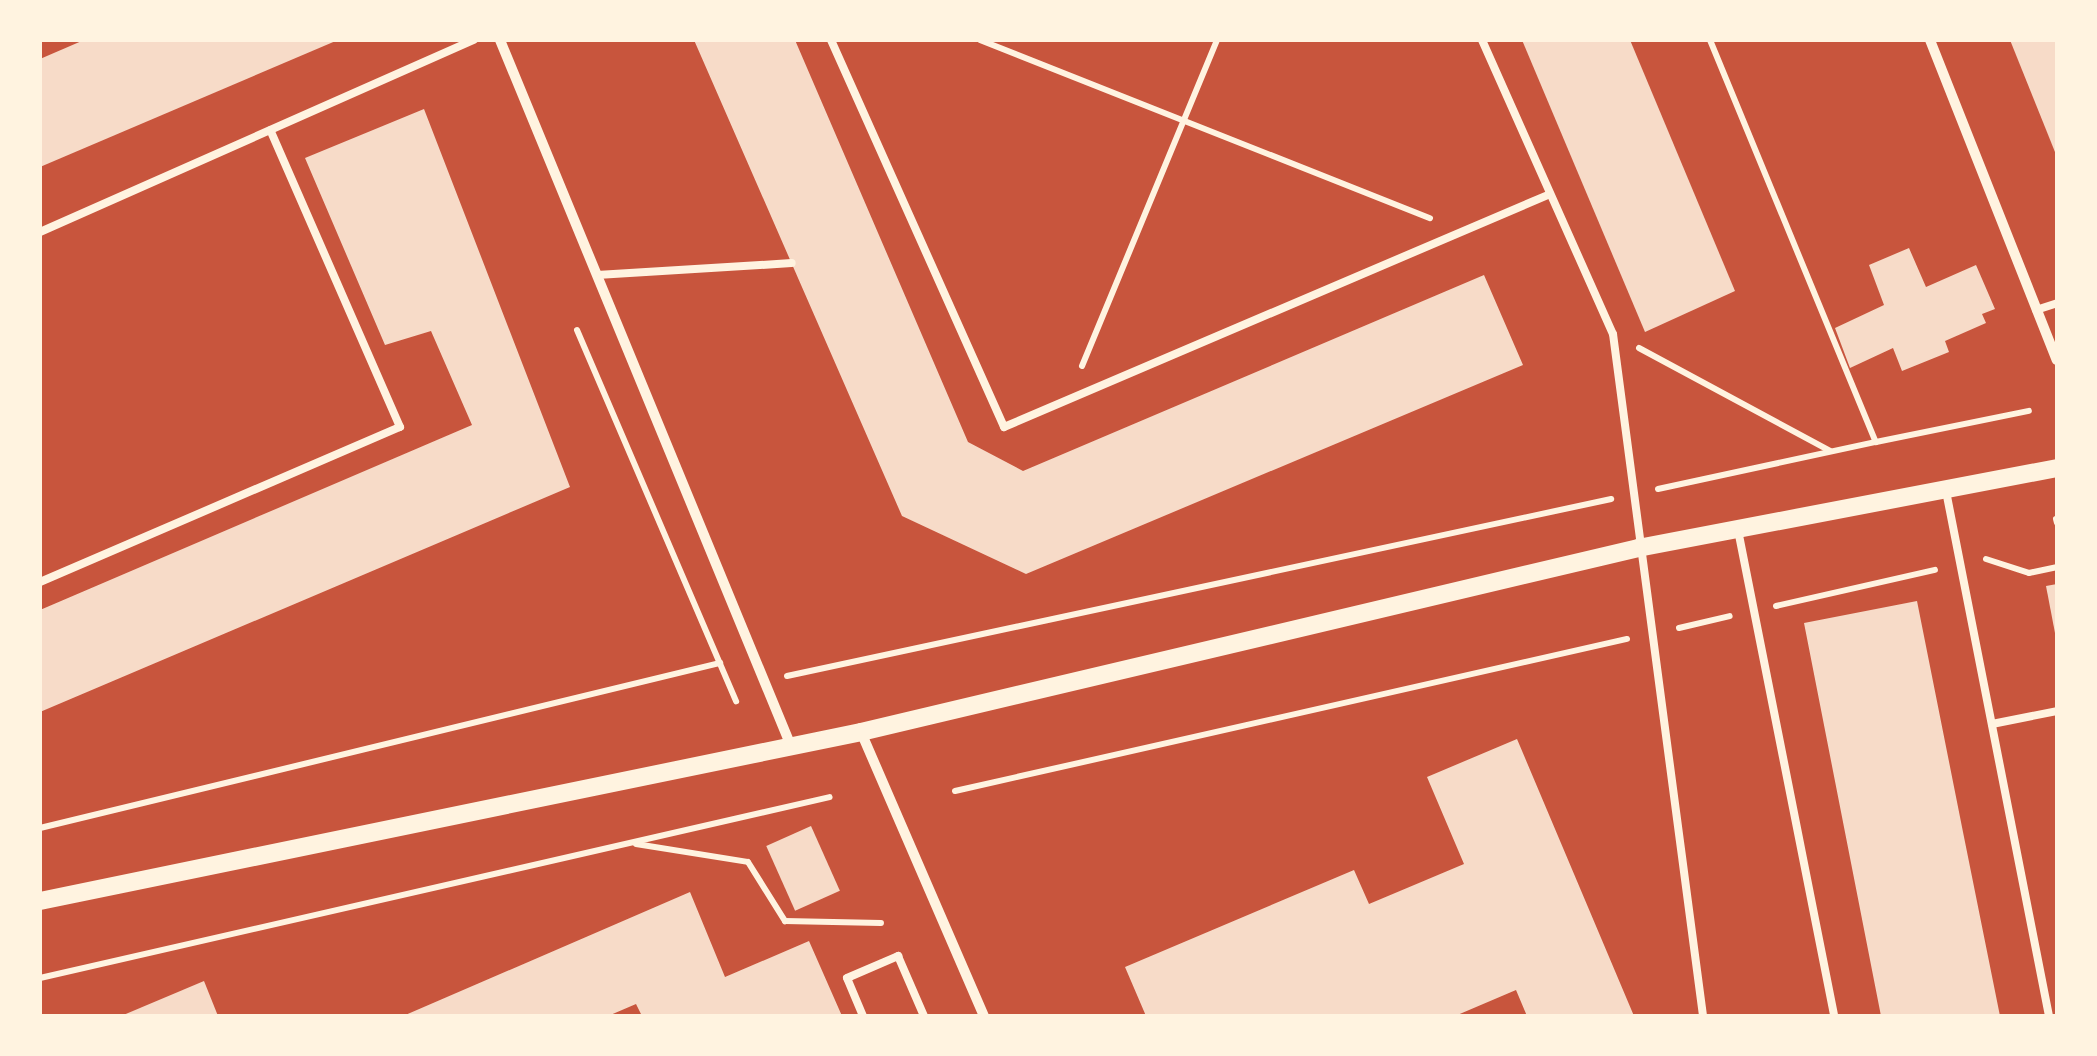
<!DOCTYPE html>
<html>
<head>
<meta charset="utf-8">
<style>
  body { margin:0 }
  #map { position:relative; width:2097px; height:1056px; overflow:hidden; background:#c8553d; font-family:"Sofia Sans Condensed",sans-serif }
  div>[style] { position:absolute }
  .building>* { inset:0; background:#f7dbc8; transform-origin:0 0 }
  .path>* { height:6px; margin:-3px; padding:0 3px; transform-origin:3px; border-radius:3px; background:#fff3e0 }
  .service>* { height:8px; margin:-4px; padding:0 4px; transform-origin:4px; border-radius:4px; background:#fff3e0 }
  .minor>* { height:10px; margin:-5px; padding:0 5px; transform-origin:5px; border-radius:5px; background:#fff3e0 }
  .tertiary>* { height:18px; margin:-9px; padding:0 9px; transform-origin:9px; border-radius:9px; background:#fff3e0 }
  span { translate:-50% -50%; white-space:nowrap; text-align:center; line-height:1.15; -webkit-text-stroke:8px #fff3e0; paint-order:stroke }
  .frame { position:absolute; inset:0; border:42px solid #fff3e0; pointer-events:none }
</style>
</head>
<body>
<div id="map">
  <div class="building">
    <div style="clip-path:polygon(84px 40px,338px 40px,40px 167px,40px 59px)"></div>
    <div style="clip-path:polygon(694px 40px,795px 40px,968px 442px,1023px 471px,1484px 275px,1523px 365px,1026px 574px,902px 516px)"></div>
    <div style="clip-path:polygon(1522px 40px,1630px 40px,1735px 291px,1645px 332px)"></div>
    <div style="clip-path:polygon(2010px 40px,2057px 40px,2057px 157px)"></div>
    <div style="clip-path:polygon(424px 109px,570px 487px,40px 712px,40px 610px,472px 425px,431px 331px,385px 345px,305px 158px)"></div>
    <div style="clip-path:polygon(1909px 248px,1926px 287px,1976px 265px,1995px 309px,1982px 314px,1986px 323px,1945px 341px,1949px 352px,1902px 371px,1893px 348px,1850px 368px,1835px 328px,1884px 305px,1869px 265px)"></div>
    <div style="clip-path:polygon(2057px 584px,2057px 633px,2055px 633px,2046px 586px)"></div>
    <div style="clip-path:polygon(1917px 601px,1963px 832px,2000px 1016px,1881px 1016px,1804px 623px)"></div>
    <div style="clip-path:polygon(1517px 739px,1634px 1016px,1527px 1016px,1516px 990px,1455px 1016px,1146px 1016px,1125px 967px,1354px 870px,1369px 904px,1464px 864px,1427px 777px)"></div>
    <div style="left:811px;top:826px;width:71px;height:49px;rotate:66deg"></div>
    <div style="clip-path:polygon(690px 892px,725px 977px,809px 941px,842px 1016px,642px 1016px,636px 1004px,608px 1016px,403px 1016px)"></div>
    <div style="clip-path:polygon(204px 981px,218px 1016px,121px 1016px)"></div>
  </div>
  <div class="path">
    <div style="left:980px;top:40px;width:484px;rotate:21.6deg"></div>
    <div style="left:1710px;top:40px;width:435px;rotate:67.6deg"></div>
    <div style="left:1876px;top:442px;width:156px;rotate:-11.5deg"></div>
    <div style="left:577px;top:330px;width:404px;rotate:66.8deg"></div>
    <div style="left:1639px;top:348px;width:217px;rotate:28.3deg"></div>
    <div style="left:1082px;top:366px;width:353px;rotate:-67.5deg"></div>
    <div style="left:1658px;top:489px;width:223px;rotate:-12.2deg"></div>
    <div style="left:2056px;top:519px;width:4px;rotate:76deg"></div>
    <div style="left:1986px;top:559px;width:45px;rotate:18deg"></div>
    <div style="left:2029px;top:573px;width:29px;rotate:-12deg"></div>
    <div style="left:1776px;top:606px;width:163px;rotate:-12.8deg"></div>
    <div style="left:1679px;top:628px;width:52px;rotate:-13.2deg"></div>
    <div style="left:787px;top:676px;width:843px;rotate:-12.12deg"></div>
    <div style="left:955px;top:791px;width:689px;rotate:-12.75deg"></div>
    <div style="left:40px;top:828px;width:700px;rotate:-13.64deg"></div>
    <div style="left:636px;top:844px;width:113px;rotate:9.1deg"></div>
    <div style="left:748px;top:862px;width:70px;rotate:57.9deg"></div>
    <div style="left:785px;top:921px;width:96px;rotate:1.2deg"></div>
    <div style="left:40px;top:978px;width:810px;rotate:-12.9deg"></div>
  </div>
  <div class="service">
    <div style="left:831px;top:40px;width:424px;rotate:65.9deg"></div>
    <div style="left:1004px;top:427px;width:591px;rotate:-23.1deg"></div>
    <div style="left:1482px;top:40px;width:322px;rotate:66deg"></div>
    <div style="left:1613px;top:334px;width:688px;rotate:82.48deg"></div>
    <div style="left:40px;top:232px;width:475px;rotate:-23.9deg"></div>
    <div style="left:597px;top:275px;width:195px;rotate:-3.5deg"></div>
    <div style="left:2036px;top:310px;width:22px;rotate:-18deg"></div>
    <div style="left:1946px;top:491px;width:535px;rotate:78.9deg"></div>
    <div style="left:1738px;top:530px;width:495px;rotate:78.8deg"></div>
    <div style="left:40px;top:582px;width:392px;rotate:-23.3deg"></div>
    <div style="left:400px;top:427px;width:324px;rotate:-113.6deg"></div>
    <div style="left:1992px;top:724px;width:66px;rotate:-11.3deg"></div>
    <div style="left:863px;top:1016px;width:41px;rotate:-112.8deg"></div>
    <div style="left:847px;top:978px;width:56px;rotate:-23.3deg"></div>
    <div style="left:898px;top:956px;width:65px;rotate:66.6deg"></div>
  </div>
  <div class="minor">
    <div style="left:500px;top:40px;width:764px;rotate:67.6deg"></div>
    <div style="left:1930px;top:40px;width:344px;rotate:68.4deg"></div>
    <div style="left:861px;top:732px;width:309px;rotate:66.6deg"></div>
  </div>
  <div class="tertiary">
    <div style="left:40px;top:901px;width:838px;rotate:-11.63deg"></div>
    <div style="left:861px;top:732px;width:798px;rotate:-13.32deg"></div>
    <div style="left:1638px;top:548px;width:427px;rotate:-10.8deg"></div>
  </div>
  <div class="frame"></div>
</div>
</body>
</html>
